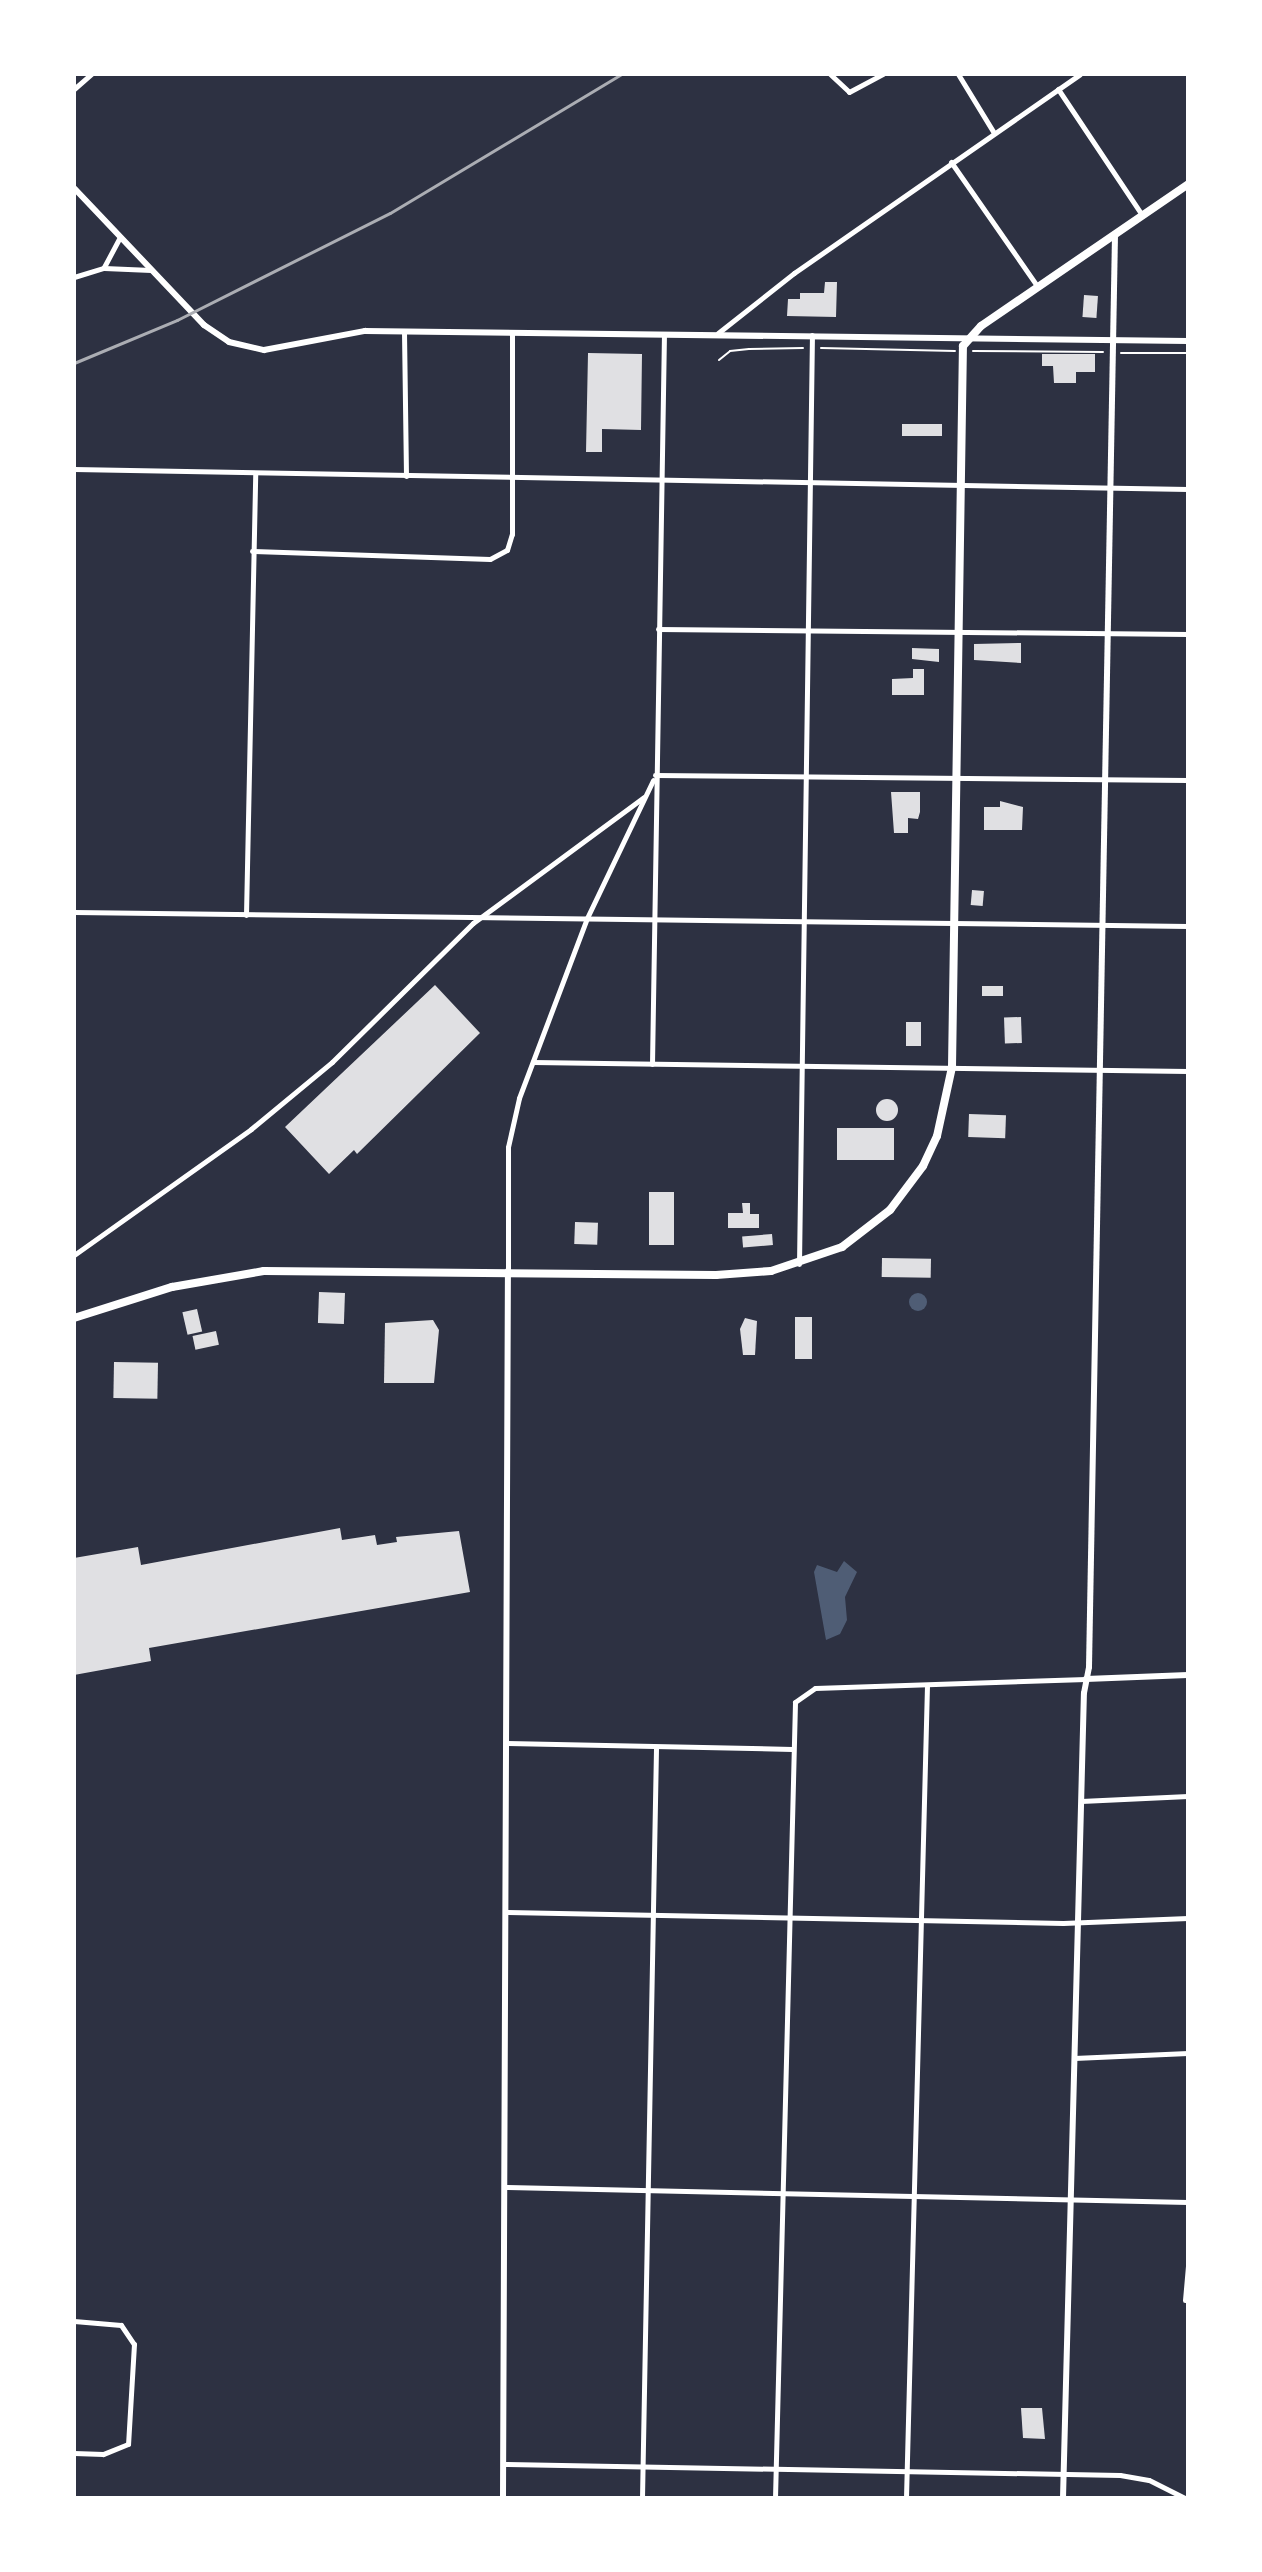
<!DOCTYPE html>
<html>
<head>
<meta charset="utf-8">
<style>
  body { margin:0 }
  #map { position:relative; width:1262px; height:2572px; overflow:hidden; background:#2d3142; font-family:"Space Grotesk",sans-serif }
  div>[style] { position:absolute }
  .water>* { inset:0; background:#4f5d75 }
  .round { border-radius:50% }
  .building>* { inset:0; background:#e0e0e3; transform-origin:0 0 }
  .path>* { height:2px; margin:-1px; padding:0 1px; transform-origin:1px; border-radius:1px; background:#fff }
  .minor>* { height:5px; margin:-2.5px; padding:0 2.5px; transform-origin:2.5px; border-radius:2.5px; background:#fff }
  .tertiary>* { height:6px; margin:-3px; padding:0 3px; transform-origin:3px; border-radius:3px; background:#fff }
  .primary>* { height:8px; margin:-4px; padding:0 4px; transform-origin:4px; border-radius:4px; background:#fff }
  .rail>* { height:3px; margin:-1.5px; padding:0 1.5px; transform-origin:1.5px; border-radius:1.5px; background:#abadb3 }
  span { translate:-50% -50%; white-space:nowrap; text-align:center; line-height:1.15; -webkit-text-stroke:6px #fff; paint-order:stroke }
  .frame { position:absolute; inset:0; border:76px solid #fff; pointer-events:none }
</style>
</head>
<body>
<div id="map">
  <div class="water">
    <div class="round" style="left:909px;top:1293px;width:18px;height:18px"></div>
    <div style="clip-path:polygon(844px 1561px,857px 1572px,845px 1597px,847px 1620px,840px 1634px,826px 1640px,814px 1572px,817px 1565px,837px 1572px)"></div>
  </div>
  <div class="building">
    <div style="clip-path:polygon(825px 282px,837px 282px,836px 317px,787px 316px,788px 299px,800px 299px,800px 293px,824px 293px)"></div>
    <div style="left:1084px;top:295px;width:14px;height:22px;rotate:4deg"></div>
    <div style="clip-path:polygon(588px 353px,642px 354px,641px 430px,602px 429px,602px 452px,586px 452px)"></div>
    <div style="clip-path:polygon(1042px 354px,1095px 354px,1095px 372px,1076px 372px,1076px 383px,1054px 383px,1053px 366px,1042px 366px)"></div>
    <div style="left:902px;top:424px;width:40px;height:12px"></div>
    <div style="clip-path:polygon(1021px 643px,1021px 663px,974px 660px,974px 644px)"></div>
    <div style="clip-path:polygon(912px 648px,939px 649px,939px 662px,912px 659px)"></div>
    <div style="clip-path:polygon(913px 669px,924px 669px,924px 695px,892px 695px,892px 679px,913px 678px)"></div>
    <div style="clip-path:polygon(891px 792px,920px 792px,920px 812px,918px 819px,908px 818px,908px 833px,894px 833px)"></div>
    <div style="clip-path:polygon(1000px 801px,1023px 807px,1022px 830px,984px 830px,984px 807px,1000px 807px)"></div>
    <div style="left:972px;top:890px;width:12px;height:15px;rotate:5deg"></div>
    <div style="clip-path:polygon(435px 985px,480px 1033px,357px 1154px,354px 1150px,329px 1174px,285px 1127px)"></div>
    <div style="left:982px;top:986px;width:21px;height:10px"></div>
    <div style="left:1021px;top:1017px;width:26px;height:17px;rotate:88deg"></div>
    <div style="left:906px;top:1022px;width:15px;height:24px"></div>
    <div class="round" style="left:876px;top:1099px;width:22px;height:22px"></div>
    <div style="left:969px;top:1114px;width:37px;height:23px;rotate:2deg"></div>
    <div style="left:837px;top:1128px;width:57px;height:32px"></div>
    <div style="left:649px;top:1192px;width:25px;height:53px"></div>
    <div style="clip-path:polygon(742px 1203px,750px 1203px,750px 1214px,759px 1214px,759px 1228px,728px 1228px,728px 1213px,743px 1213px)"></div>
    <div style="left:575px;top:1222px;width:23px;height:22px;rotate:2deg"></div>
    <div style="left:772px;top:1234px;width:11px;height:30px;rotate:85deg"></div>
    <div style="left:882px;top:1258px;width:49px;height:19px;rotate:1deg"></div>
    <div style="left:319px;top:1292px;width:26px;height:31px;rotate:2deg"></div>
    <div style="left:197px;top:1309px;width:23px;height:15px;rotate:77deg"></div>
    <div style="left:795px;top:1317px;width:17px;height:42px"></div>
    <div style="clip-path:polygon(745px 1318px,757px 1321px,755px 1355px,743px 1355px,740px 1329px)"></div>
    <div style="clip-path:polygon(433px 1320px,439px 1330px,434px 1383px,384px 1383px,385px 1323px)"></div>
    <div style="left:216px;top:1331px;width:14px;height:24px;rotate:78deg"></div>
    <div style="left:114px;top:1362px;width:44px;height:36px;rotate:1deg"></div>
    <div style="clip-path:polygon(340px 1528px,342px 1540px,375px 1535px,377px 1545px,397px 1542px,396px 1537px,459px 1531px,470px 1592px,149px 1648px,151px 1661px,74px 1675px,74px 1558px,138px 1547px,141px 1565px)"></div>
    <div style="clip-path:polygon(1021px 2408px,1042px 2408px,1045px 2439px,1023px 2438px)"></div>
  </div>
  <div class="path">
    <div style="left:821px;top:348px;width:134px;rotate:1.3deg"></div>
    <div style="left:973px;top:351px;width:130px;rotate:0.4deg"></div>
    <div style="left:1121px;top:353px;width:67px"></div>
    <div style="left:719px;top:360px;width:14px;rotate:-39deg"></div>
    <div style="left:730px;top:351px;width:19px;rotate:-6deg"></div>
    <div style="left:749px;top:349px;width:54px;rotate:-1.1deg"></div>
  </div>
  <div class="minor">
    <div style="left:830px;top:74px;width:26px;rotate:43deg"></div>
    <div style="left:849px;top:92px;width:38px;rotate:-28deg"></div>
    <div style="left:958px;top:74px;width:69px;rotate:58.6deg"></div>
    <div style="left:74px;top:89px;width:23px;rotate:-41deg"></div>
    <div style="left:1058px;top:89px;width:151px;rotate:56.3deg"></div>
    <div style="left:951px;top:162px;width:152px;rotate:55.2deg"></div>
    <div style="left:104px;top:267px;width:34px;rotate:-62deg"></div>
    <div style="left:74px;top:277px;width:31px;rotate:-17deg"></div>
    <div style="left:104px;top:268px;width:47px;rotate:2.4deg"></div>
    <div style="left:404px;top:332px;width:144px;rotate:89.2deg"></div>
    <div style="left:718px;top:333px;width:97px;rotate:-38.3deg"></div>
    <div style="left:794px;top:273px;width:348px;rotate:-34.8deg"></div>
    <div style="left:74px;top:469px;width:1114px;rotate:1.03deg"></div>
    <div style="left:252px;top:551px;width:238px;rotate:1.9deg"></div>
    <div style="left:490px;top:559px;width:19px;rotate:-28deg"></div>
    <div style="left:507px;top:550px;width:17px;rotate:-73deg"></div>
    <div style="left:512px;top:534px;width:201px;rotate:-90deg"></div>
    <div style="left:658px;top:629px;width:530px;rotate:0.54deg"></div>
    <div style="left:655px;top:775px;width:533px;rotate:0.54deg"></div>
    <div style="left:74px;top:912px;width:1114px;rotate:0.72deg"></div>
    <div style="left:246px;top:915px;width:442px;rotate:-88.8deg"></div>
    <div style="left:533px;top:1062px;width:655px;rotate:0.79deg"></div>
    <div style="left:652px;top:1064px;width:730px;rotate:-89.06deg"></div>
    <div style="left:74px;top:1255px;width:217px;rotate:-35.4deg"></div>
    <div style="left:251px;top:1129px;width:105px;rotate:-39.6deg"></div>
    <div style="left:332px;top:1062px;width:198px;rotate:-44.6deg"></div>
    <div style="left:473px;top:923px;width:212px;rotate:-36.4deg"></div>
    <div style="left:799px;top:1264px;width:929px;rotate:-89.2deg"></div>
    <div style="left:508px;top:1271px;width:124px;rotate:-90deg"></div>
    <div style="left:508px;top:1147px;width:50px;rotate:-77.3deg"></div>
    <div style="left:519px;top:1098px;width:192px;rotate:-69.3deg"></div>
    <div style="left:587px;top:918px;width:153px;rotate:-64.4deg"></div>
    <div style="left:507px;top:1743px;width:285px;rotate:1.2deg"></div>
    <div style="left:1081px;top:1801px;width:107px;rotate:-2.7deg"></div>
    <div style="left:506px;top:1912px;width:557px;rotate:1.13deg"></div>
    <div style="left:1063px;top:1923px;width:125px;rotate:-2.3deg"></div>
    <div style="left:1074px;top:2058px;width:114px;rotate:-2.5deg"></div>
    <div style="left:505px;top:2187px;width:683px;rotate:1.26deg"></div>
    <div style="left:1185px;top:2300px;width:34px;rotate:-85deg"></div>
    <div style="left:74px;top:2321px;width:47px;rotate:4.9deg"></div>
    <div style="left:121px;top:2325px;width:23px;rotate:56deg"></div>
    <div style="left:134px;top:2344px;width:100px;rotate:93.4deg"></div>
    <div style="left:128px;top:2444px;width:27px;rotate:158deg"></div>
    <div style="left:103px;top:2454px;width:29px;rotate:-178deg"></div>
    <div style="left:503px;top:2464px;width:617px;rotate:1.02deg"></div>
    <div style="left:1120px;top:2475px;width:29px;rotate:10deg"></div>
    <div style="left:1149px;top:2480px;width:40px;rotate:26.6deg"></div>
    <div style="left:642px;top:2498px;width:751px;rotate:-88.93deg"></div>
    <div style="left:775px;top:2498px;width:796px;rotate:-88.56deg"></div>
    <div style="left:795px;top:1702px;width:24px;rotate:-35deg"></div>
    <div style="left:815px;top:1688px;width:271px;rotate:-1.9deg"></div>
    <div style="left:906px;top:2498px;width:812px;rotate:-88.52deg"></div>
  </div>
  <div class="tertiary">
    <div style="left:74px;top:188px;width:189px;rotate:46.5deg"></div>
    <div style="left:204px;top:325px;width:30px;rotate:34deg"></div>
    <div style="left:229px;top:342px;width:36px;rotate:13deg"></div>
    <div style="left:264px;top:350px;width:103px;rotate:-10.7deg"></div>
    <div style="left:365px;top:331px;width:823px;rotate:0.7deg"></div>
    <div style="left:1086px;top:1679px;width:102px;rotate:-2.2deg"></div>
    <div style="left:503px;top:2498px;width:1227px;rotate:-89.77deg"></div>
    <div style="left:1063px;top:2498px;width:805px;rotate:-88.51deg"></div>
    <div style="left:1084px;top:1693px;width:26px;rotate:-79deg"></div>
    <div style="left:1089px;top:1667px;width:1433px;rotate:-88.96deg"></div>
  </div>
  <div class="primary">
    <div style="left:74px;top:1318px;width:103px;rotate:-17.6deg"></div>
    <div style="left:172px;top:1287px;width:93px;rotate:-9.9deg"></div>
    <div style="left:264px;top:1271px;width:452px;rotate:0.5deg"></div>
    <div style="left:716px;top:1275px;width:55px;rotate:-4.2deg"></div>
    <div style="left:771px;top:1271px;width:75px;rotate:-18.7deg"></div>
    <div style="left:842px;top:1247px;width:61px;rotate:-37.6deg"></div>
    <div style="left:890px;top:1210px;width:55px;rotate:-53.1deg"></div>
    <div style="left:923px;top:1166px;width:33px;rotate:-65deg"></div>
    <div style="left:937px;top:1136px;width:71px;rotate:-77.7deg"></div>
    <div style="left:952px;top:1067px;width:721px;rotate:-89.13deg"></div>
    <div style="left:963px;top:346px;width:27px;rotate:-48deg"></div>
    <div style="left:981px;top:326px;width:251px;rotate:-34.4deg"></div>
  </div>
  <div class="rail">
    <div style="left:74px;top:363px;width:112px;rotate:-22.7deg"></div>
    <div style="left:177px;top:320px;width:238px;rotate:-26.7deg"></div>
    <div style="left:390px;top:213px;width:270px;rotate:-31deg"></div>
  </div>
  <div class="frame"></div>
</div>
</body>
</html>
